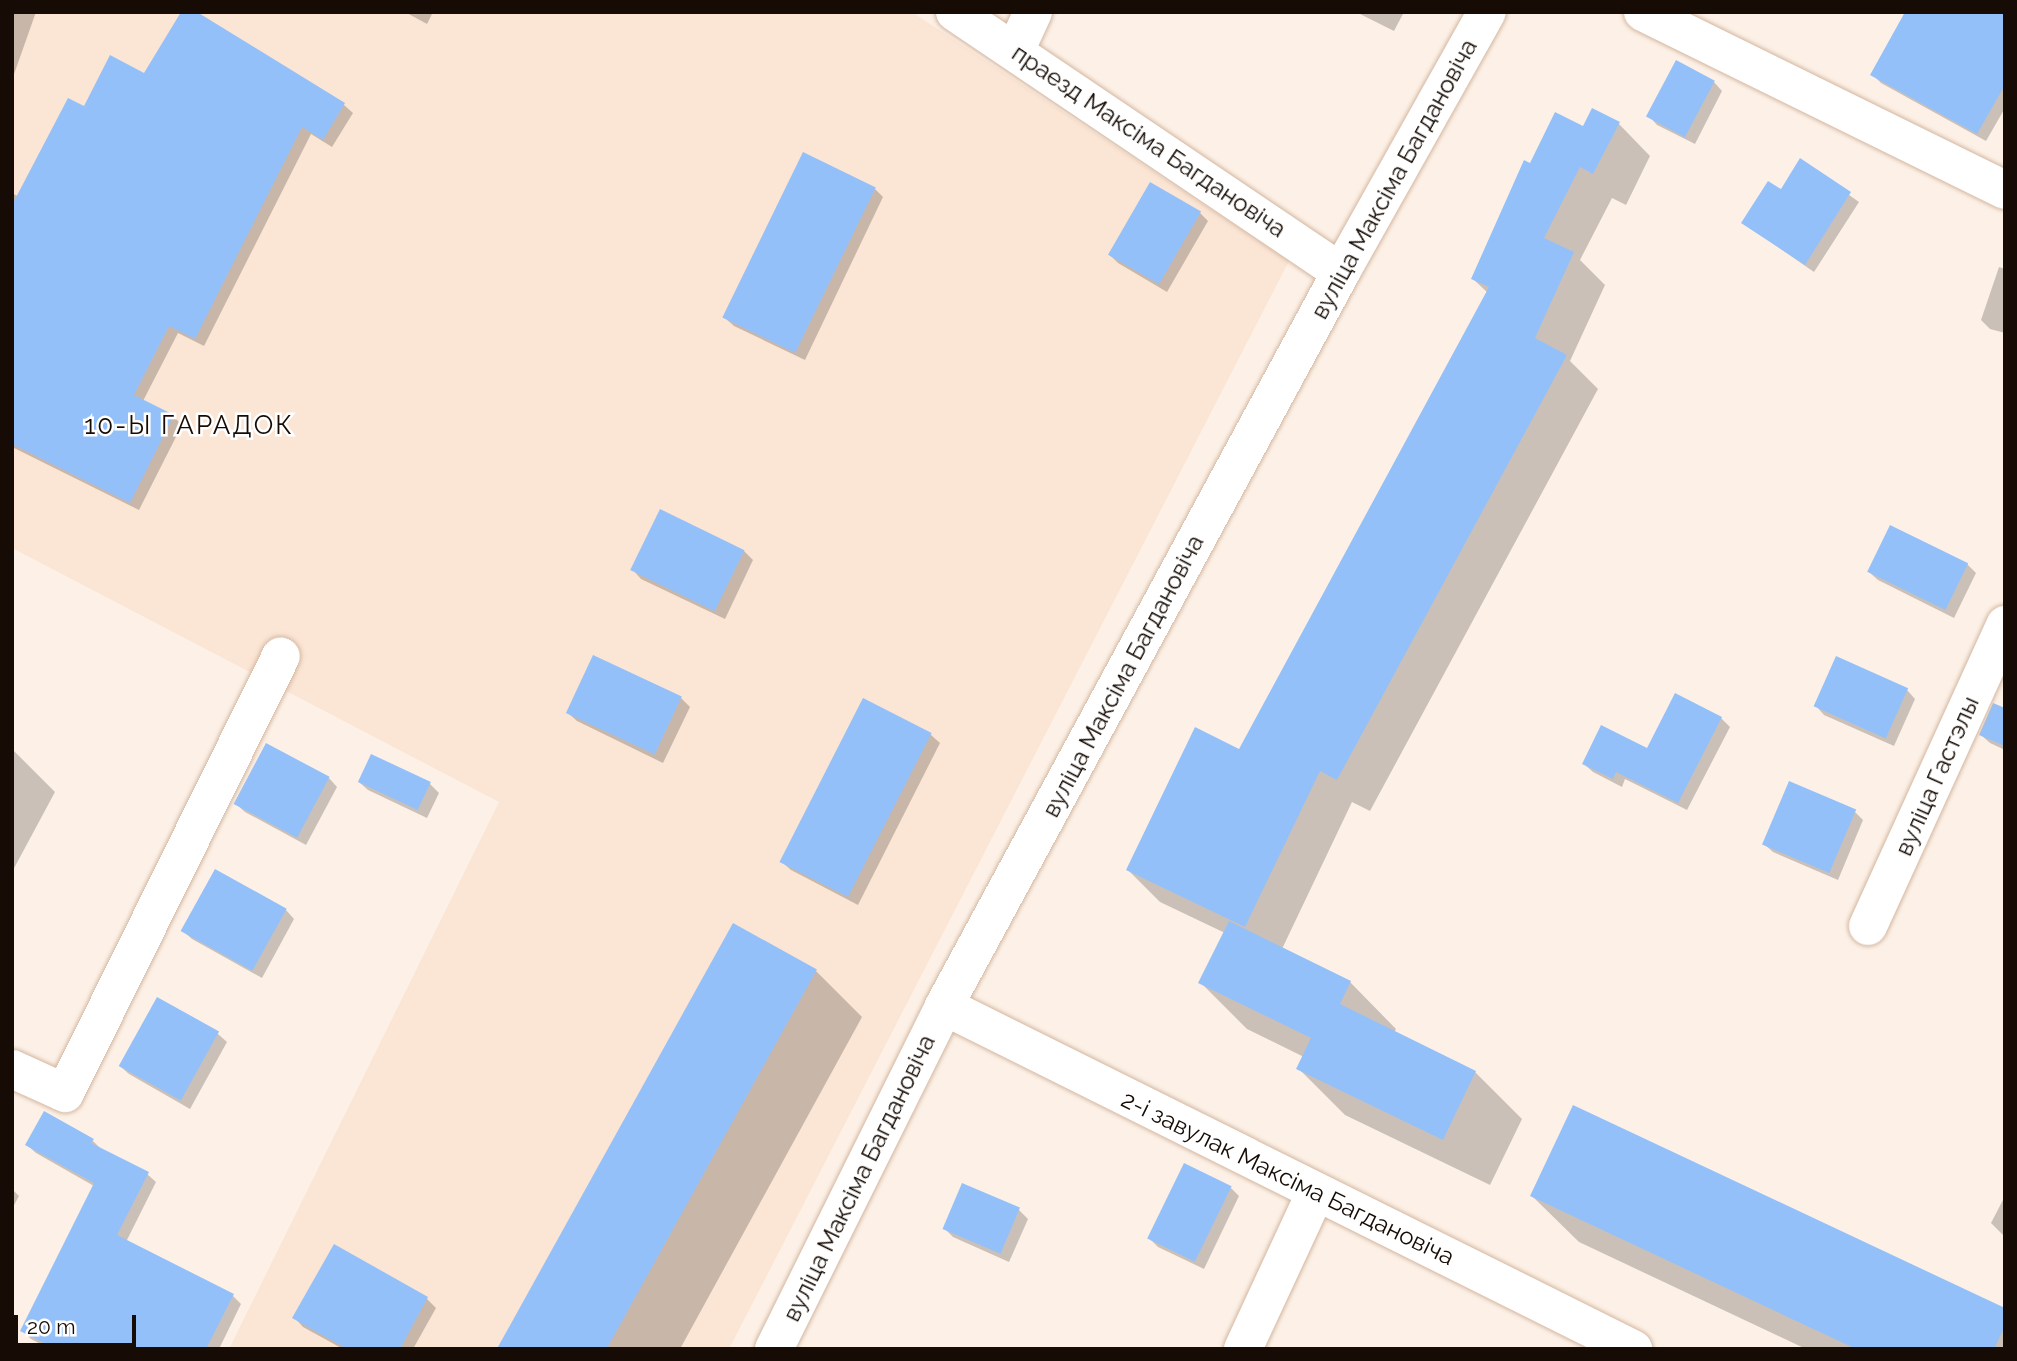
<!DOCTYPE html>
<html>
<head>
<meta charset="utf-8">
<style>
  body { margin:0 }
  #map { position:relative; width:2017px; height:1361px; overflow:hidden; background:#fdf1e7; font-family:Raleway,sans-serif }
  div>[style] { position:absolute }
  .built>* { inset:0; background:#fbe5d4 }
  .shadow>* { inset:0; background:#0003 }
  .building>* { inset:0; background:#94c0f9; transform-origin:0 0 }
  .roads { filter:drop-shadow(0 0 2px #d3b6a0) drop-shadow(0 0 2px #d3b6a0) }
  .minor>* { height:38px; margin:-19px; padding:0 19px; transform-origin:19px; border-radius:19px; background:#fff }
  .secondary>* { height:38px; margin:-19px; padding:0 19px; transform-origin:19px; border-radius:19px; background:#fff }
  span { translate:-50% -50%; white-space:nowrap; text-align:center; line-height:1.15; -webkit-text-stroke:5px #fff; paint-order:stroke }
  .street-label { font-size:24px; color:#160c05 }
  .neighbourhood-label { font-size:26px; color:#160c05; letter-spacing:2px }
  .frame { position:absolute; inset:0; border:14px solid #160c05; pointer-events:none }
  .scale { position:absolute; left:14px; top:1315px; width:122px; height:32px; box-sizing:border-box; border:4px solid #160c05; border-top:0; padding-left:9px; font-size:21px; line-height:24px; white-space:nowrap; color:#160c05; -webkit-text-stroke:5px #fff; paint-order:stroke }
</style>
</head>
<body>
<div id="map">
  <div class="built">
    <div style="clip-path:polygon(12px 12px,912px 12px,1289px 261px,729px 1349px,229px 1349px,499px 802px,12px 548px)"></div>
  </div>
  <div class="shadow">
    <div style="clip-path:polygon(12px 12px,36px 12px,13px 77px,12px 77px)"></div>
    <div style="clip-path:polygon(405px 12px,433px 12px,427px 24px)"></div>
    <div style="clip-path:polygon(1356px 12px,1404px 12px,1394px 31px)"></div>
    <div style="clip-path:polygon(2005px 12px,2005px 108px,1986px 141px,1881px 83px,1872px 74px)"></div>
    <div style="clip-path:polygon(145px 75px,344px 105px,353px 113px,332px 147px,311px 134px,204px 346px,178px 333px,143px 401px,173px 416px,182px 425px,139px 510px,12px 447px,12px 193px,19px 197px,85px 109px)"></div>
    <div style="clip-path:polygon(1714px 82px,1722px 91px,1695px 144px,1657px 125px,1649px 116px)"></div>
    <div style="clip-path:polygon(1619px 124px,1650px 156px,1626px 205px,1612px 198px,1580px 260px,1605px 285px,1570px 361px,1598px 389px,1370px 811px,1352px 802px,1282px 949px,1350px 982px,1396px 1029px,1394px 1033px,1475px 1072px,1522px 1119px,1490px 1185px,1345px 1115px,1298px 1068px,1304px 1057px,1247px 1029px,1201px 983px,1225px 933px,1160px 902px,1128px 870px,1240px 751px,1488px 293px,1473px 279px,1531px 166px,1584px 128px)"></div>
    <div style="clip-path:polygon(1801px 161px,1859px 202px,1814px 272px,1743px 223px,1781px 191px)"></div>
    <div style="clip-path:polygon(874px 188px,883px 197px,805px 360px,734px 326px,725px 318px)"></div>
    <div style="clip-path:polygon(1200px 213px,1208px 221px,1167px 292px,1118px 263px,1110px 255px)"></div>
    <div style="clip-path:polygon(1999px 267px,2005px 269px,2005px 333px,1990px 329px,1981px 320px)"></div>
    <div style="clip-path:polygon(744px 551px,753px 560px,725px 619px,641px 579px,633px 570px)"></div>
    <div style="clip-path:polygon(1967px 564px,1976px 573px,1954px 618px,1878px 580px,1869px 572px)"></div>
    <div style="clip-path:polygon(1907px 690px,1915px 699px,1894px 746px,1824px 715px,1816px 706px)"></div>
    <div style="clip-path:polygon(681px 698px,690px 707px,663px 763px,577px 721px,568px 713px)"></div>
    <div style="clip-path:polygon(864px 700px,931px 735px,940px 743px,858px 905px,791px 870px,782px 862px)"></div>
    <div style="clip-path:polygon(2005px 710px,2005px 750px,1990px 743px,1981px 735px)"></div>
    <div style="clip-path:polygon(1721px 718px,1730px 727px,1687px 810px,1625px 779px,1622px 787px,1593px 772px,1584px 764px,1648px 750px)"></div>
    <div style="clip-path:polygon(12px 749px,55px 792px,12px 872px)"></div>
    <div style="clip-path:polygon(329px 778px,337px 787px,306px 845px,245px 812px,236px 804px)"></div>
    <div style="clip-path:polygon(359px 782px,430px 784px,439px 793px,427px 818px,368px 790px)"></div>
    <div style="clip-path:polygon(1855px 812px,1863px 820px,1838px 880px,1773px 852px,1764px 844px)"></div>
    <div style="clip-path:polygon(286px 910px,294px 919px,262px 978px,192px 939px,183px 931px)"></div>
    <div style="clip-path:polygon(815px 970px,862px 1017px,680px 1349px,504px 1349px)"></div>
    <div style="clip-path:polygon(158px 999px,218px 1034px,227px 1042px,190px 1109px,129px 1074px,120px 1066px)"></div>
    <div style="clip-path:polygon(93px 1141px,101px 1149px,147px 1174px,156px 1182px,126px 1242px,233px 1296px,241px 1304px,219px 1349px,50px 1349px,31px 1339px,22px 1330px,94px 1186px,36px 1153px,27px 1145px)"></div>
    <div style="clip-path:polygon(963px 1185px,1019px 1210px,1028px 1219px,1009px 1262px,953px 1237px,944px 1228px)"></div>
    <div style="clip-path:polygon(1231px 1188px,1239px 1196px,1204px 1269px,1158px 1247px,1149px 1238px)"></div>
    <div style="clip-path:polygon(12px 1189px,19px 1196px,12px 1209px)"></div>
    <div style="clip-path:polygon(1532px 1196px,2005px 1310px,2005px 1349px,1806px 1349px,1579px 1242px)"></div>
    <div style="clip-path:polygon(2005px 1196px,2005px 1237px,1991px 1223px)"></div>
    <div style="clip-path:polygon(335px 1247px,427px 1299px,436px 1308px,413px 1349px,343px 1349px,303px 1327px,295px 1318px)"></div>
  </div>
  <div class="building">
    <div style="clip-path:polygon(181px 12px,197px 12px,345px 103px,323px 140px,302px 127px,195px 339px,169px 326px,134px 395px,174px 415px,130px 503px,12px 444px,12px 205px,68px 98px,84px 106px,110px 55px,144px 73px)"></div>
    <div style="clip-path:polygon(1905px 12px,2005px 12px,2005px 85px,1977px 134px,1870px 75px)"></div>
    <div style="left:1676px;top:60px;width:44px;height:64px;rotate:28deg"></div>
    <div style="clip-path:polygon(1592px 108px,1620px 122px,1593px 174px,1580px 167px,1544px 238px,1574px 252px,1535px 338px,1567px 355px,1337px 780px,1320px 771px,1245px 927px,1126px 870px,1195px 727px,1239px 749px,1489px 287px,1471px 279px,1524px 160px,1530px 163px,1555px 112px,1583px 126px)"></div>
    <div style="left:803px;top:152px;width:81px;height:184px;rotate:26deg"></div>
    <div style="clip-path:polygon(1800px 158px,1851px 192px,1805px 265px,1741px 223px,1768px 181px,1781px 189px)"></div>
    <div style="left:1150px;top:182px;width:59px;height:84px;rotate:30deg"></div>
    <div style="left:660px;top:509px;width:94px;height:68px;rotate:26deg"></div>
    <div style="left:1890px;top:525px;width:87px;height:52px;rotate:26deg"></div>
    <div style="left:593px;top:655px;width:98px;height:64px;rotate:25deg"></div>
    <div style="left:1836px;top:656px;width:79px;height:55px;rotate:24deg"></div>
    <div style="clip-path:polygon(1675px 693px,1722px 717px,1678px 803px,1616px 772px,1613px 779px,1582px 764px,1601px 725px,1647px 748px)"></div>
    <div style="left:863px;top:698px;width:77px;height:184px;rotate:27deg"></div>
    <div style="clip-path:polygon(1993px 703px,2005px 708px,2005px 746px,1979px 735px)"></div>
    <div style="left:266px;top:743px;width:72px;height:69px;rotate:28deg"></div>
    <div style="left:371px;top:754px;width:66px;height:31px;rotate:25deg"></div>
    <div style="left:1789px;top:781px;width:73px;height:69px;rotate:23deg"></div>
    <div style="left:215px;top:869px;width:82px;height:71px;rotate:29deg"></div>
    <div style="clip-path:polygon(1229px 921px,1351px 981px,1340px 1004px,1476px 1071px,1443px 1140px,1296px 1069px,1311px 1038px,1198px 983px)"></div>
    <div style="left:733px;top:923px;width:96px;height:486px;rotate:29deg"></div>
    <div style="left:157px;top:997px;width:71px;height:79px;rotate:29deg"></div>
    <div style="clip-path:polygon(1573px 1105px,2005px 1308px,2005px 1326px,1994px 1349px,1856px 1349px,1530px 1196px)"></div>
    <div style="clip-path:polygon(44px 1111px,94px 1139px,91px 1143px,149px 1172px,117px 1235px,234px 1294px,206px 1349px,56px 1349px,20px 1331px,94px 1183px,25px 1145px)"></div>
    <div style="left:1184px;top:1163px;width:53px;height:84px;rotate:26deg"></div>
    <div style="left:962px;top:1183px;width:63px;height:50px;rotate:23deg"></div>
    <div style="clip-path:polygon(334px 1244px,428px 1297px,400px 1349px,347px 1349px,292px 1318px)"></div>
  </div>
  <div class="roads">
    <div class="minor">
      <div style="left:955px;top:12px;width:465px;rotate:34deg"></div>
      <div style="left:1643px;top:12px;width:403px;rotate:26.2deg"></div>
      <div style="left:1015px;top:51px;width:43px;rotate:-65.2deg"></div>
      <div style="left:1868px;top:926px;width:331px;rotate:-65.5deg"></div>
      <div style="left:944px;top:1006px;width:770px;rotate:26.47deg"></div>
      <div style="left:12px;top:1069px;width:58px;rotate:24.4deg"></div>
      <div style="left:65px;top:1093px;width:487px;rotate:-63.7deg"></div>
      <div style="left:1243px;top:1349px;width:173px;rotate:-65.1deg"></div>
    </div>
    <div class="secondary">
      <div style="left:774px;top:1349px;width:383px;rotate:-63.6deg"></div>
      <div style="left:944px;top:1006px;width:834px;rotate:-61.59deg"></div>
      <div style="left:1341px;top:272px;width:298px;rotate:-60.7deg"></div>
    </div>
  </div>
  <div class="street-label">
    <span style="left:1149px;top:141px;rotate:34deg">праезд Максіма Багдановіча</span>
    <span style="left:1394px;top:179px;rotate:-61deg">вуліца Максіма Багдановіча</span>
    <span style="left:1123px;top:676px;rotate:-62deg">вуліца Максіма Багдановіча</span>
    <span style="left:1937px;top:776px;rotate:-66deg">вуліца Гастэлы</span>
    <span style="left:859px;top:1178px;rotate:-64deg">вуліца Максіма Багдановіча</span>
    <span style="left:1288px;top:1178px;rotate:26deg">2-і завулак Максіма Багдановіча</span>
  </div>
  <div class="neighbourhood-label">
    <span style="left:189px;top:426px">10-Ы ГАРАДОК</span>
  </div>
  <div class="frame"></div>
  <div class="scale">20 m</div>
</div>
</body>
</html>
